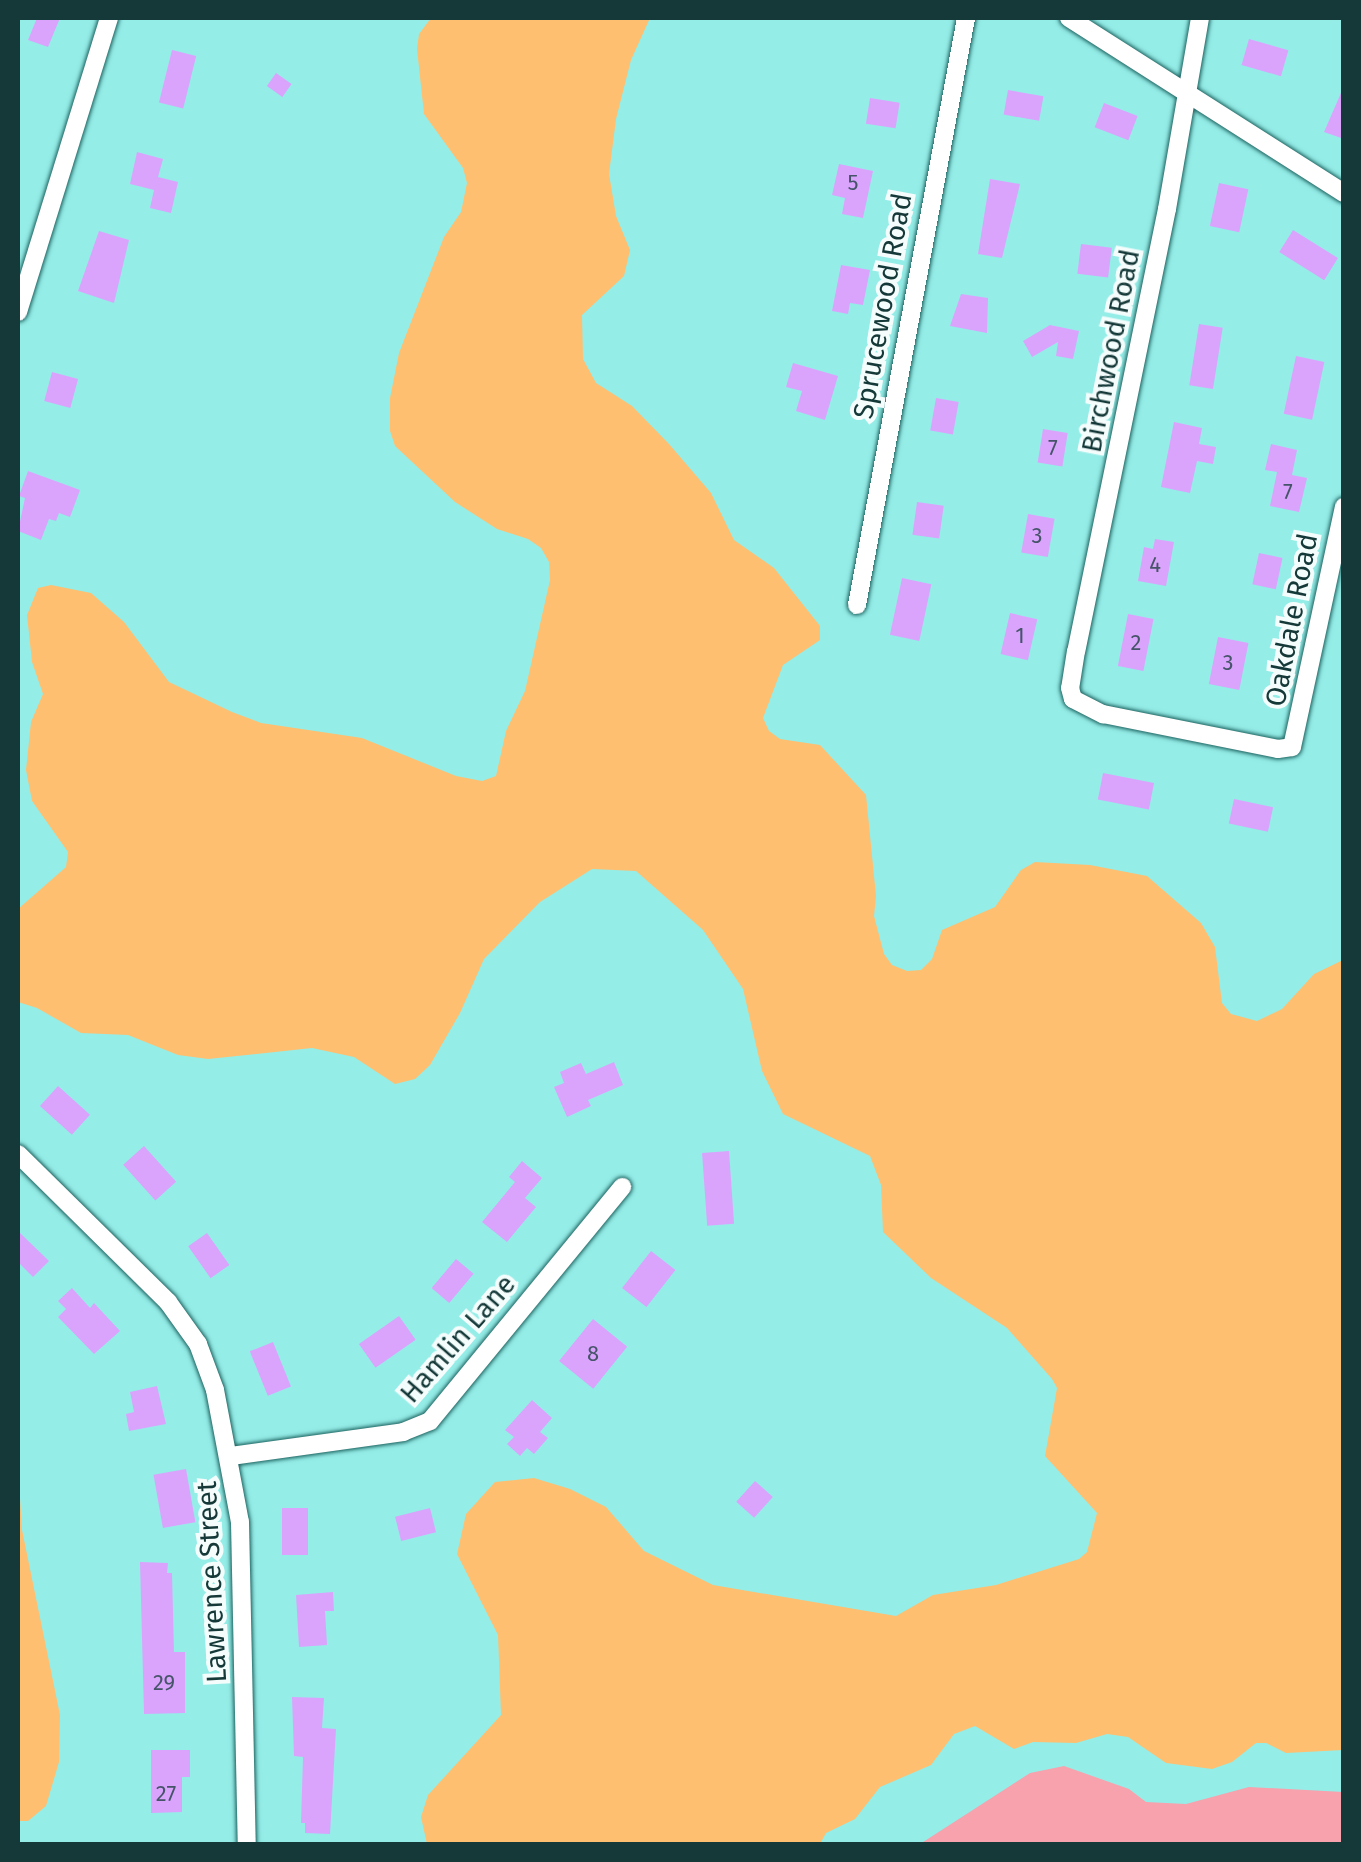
<!DOCTYPE html>
<html>
<head>
<meta charset="utf-8">
<style>
  body { margin:0 }
  #map { position:relative; width:1361px; height:1862px; overflow:hidden; background:#95ede8; font-family:"Fira Sans",sans-serif }
  div>[style] { position:absolute }
  .green>* { inset:0; background:#febf70 }
  .water>* { inset:0; background:#f7a2ad }
  .building>* { inset:0; background:#daa4fd; transform-origin:0 0 }
  .roads { filter:drop-shadow(0 0 2px #1c625f) drop-shadow(0 0 2px #1c625f) }
  .street>* { height:18px; margin:-9px; padding:0 9px; transform-origin:9px; border-radius:9px; background:#fff }
  span { translate:-50% -50%; white-space:nowrap; text-align:center; line-height:1.15; -webkit-text-stroke:8px #f5fdfc; paint-order:stroke }
  .number-label { font-size:22px; color:#465469 }
  .number-label span { -webkit-text-stroke-width:0 }
  .street-label { font-size:28px; color:#143938 }
  .frame { position:absolute; inset:0; border:20px solid #143938; pointer-events:none }
</style>
</head>
<body>
<div id="map">
  <div class="green">
    <div style="clip-path:polygon(431px 18px,650px 18px,631px 60px,616px 119px,609px 174px,616px 216px,630px 250px,624px 276px,582px 315px,583px 359px,596px 383px,632px 406px,669px 444px,711px 493px,734px 540px,774px 568px,820px 626px,820px 640px,783px 665px,763px 718px,769px 731px,780px 739px,820px 745px,866px 795px,876px 896px,874px 916px,884px 954px,892px 965px,907px 971px,921px 970px,932px 959px,942px 930px,995px 907px,1021px 870px,1035px 862px,1090px 865px,1147px 876px,1201px 923px,1215px 947px,1222px 1003px,1231px 1014px,1257px 1021px,1282px 1009px,1314px 974px,1343px 960px,1343px 1750px,1286px 1753px,1266px 1743px,1256px 1743px,1232px 1762px,1212px 1769px,1166px 1763px,1128px 1737px,1107px 1734px,1076px 1743px,1033px 1742px,1014px 1749px,975px 1726px,954px 1734px,931px 1765px,880px 1787px,855px 1819px,826px 1833px,820px 1844px,427px 1844px,421px 1817px,428px 1795px,501px 1715px,498px 1635px,457px 1554px,466px 1514px,495px 1482px,534px 1478px,570px 1489px,606px 1507px,644px 1551px,713px 1585px,896px 1616px,933px 1595px,996px 1585px,1079px 1559px,1087px 1552px,1097px 1513px,1045px 1456px,1057px 1388px,1052px 1379px,1007px 1328px,931px 1278px,883px 1232px,881px 1185px,870px 1156px,783px 1114px,762px 1071px,743px 989px,703px 930px,636px 871px,592px 869px,540px 902px,484px 959px,460px 1013px,430px 1065px,415px 1079px,395px 1084px,354px 1057px,312px 1048px,208px 1059px,178px 1055px,128px 1035px,81px 1033px,37px 1008px,18px 1002px,18px 909px,66px 867px,68px 852px,32px 801px,26px 770px,31px 722px,43px 694px,32px 662px,27px 615px,38px 588px,51px 585px,91px 593px,124px 622px,169px 682px,232px 712px,261px 723px,362px 738px,456px 776px,482px 781px,496px 776px,506px 731px,525px 691px,550px 580px,549px 562px,541px 548px,528px 539px,497px 529px,455px 502px,395px 446px,390px 431px,390px 398px,399px 353px,444px 237px,461px 212px,467px 183px,463px 168px,424px 114px,417px 49px,419px 34px)"></div>
    <div style="clip-path:polygon(18px 1466px,22px 1530px,60px 1715px,59px 1762px,46px 1806px,28px 1821px,18px 1821px)"></div>
  </div>
  <div class="water">
    <div style="clip-path:polygon(1064px 1766px,1129px 1789px,1146px 1802px,1186px 1804px,1249px 1787px,1343px 1792px,1343px 1844px,920px 1844px,1030px 1773px)"></div>
  </div>
  <div class="building">
    <div style="clip-path:polygon(37px 18px,60px 18px,48px 47px,28px 40px)"></div>
    <div style="left:1249px;top:39px;width:41px;height:27px;rotate:16deg"></div>
    <div style="left:172px;top:50px;width:25px;height:54px;rotate:14deg"></div>
    <div style="left:276px;top:73px;width:19px;height:16px;rotate:35deg"></div>
    <div style="clip-path:polygon(1344px 86px,1344px 139px,1324px 132px)"></div>
    <div style="left:1008px;top:90px;width:36px;height:25px;rotate:10deg"></div>
    <div style="left:870px;top:98px;width:30px;height:26px;rotate:9deg"></div>
    <div style="left:1104px;top:103px;width:36px;height:26px;rotate:21deg"></div>
    <div style="clip-path:polygon(137px 152px,163px 159px,158px 177px,178px 182px,171px 213px,150px 208px,154px 190px,130px 184px)"></div>
    <div style="clip-path:polygon(839px 164px,873px 171px,863px 218px,842px 214px,845px 198px,832px 195px)"></div>
    <div style="clip-path:polygon(990px 179px,1020px 184px,1002px 258px,978px 254px)"></div>
    <div style="left:1219px;top:183px;width:30px;height:44px;rotate:12deg"></div>
    <div style="left:1293px;top:230px;width:53px;height:26px;rotate:32deg"></div>
    <div style="clip-path:polygon(99px 231px,129px 240px,114px 303px,78px 291px)"></div>
    <div style="left:1081px;top:244px;width:31px;height:30px;rotate:7deg"></div>
    <div style="clip-path:polygon(841px 265px,870px 270px,863px 305px,850px 303px,848px 314px,832px 311px)"></div>
    <div style="clip-path:polygon(961px 294px,988px 298px,987px 333px,950px 326px)"></div>
    <div style="left:1199px;top:324px;width:24px;height:62px;rotate:9deg"></div>
    <div style="clip-path:polygon(1050px 325px,1079px 331px,1073px 359px,1056px 356px,1058px 342px,1032px 357px,1023px 341px)"></div>
    <div style="left:1296px;top:356px;width:29px;height:59px;rotate:12deg"></div>
    <div style="clip-path:polygon(793px 363px,838px 376px,825px 420px,796px 411px,802px 391px,786px 387px)"></div>
    <div style="left:52px;top:372px;width:27px;height:30px;rotate:15deg"></div>
    <div style="left:936px;top:398px;width:23px;height:33px;rotate:10deg"></div>
    <div style="clip-path:polygon(1174px 422px,1202px 428px,1199px 444px,1216px 447px,1213px 464px,1197px 461px,1190px 493px,1161px 487px)"></div>
    <div style="left:1043px;top:429px;width:25px;height:34px;rotate:9deg"></div>
    <div style="clip-path:polygon(1271px 444px,1297px 450px,1292px 475px,1307px 478px,1299px 512px,1270px 506px,1277px 472px,1265px 470px)"></div>
    <div style="clip-path:polygon(28px 471px,80px 490px,70px 517px,59px 513px,56px 521px,49px 519px,41px 540px,18px 531px,25px 498px,19px 496px)"></div>
    <div style="left:917px;top:502px;width:27px;height:33px;rotate:8deg"></div>
    <div style="left:1028px;top:514px;width:27px;height:39px;rotate:10deg"></div>
    <div style="clip-path:polygon(1155px 539px,1174px 542px,1166px 586px,1138px 581px,1144px 547px,1153px 549px)"></div>
    <div style="left:1259px;top:553px;width:24px;height:32px;rotate:12deg"></div>
    <div style="left:902px;top:578px;width:30px;height:58px;rotate:12deg"></div>
    <div style="left:1010px;top:613px;width:28px;height:42px;rotate:13deg"></div>
    <div style="left:1128px;top:614px;width:26px;height:53px;rotate:11deg"></div>
    <div style="left:1218px;top:637px;width:31px;height:48px;rotate:11deg"></div>
    <div style="left:1103px;top:773px;width:52px;height:27px;rotate:11deg"></div>
    <div style="left:1234px;top:799px;width:40px;height:25px;rotate:12deg"></div>
    <div style="clip-path:polygon(614px 1062px,623px 1085px,588px 1100px,591px 1106px,567px 1117px,554px 1087px,564px 1083px,560px 1072px,581px 1063px,586px 1074px)"></div>
    <div style="left:58px;top:1086px;width:43px;height:27px;rotate:42deg"></div>
    <div style="left:144px;top:1146px;width:48px;height:28px;rotate:48deg"></div>
    <div style="left:729px;top:1151px;width:73px;height:27px;rotate:86deg"></div>
    <div style="clip-path:polygon(522px 1161px,542px 1178px,525px 1198px,536px 1207px,507px 1242px,482px 1222px,515px 1182px,509px 1177px)"></div>
    <div style="clip-path:polygon(18px 1231px,49px 1261px,33px 1277px,18px 1262px)"></div>
    <div style="left:207px;top:1233px;width:39px;height:23px;rotate:55deg"></div>
    <div style="left:651px;top:1251px;width:31px;height:47px;rotate:38deg"></div>
    <div style="left:456px;top:1259px;width:23px;height:38px;rotate:40deg"></div>
    <div style="clip-path:polygon(72px 1288px,90px 1308px,94px 1303px,120px 1331px,94px 1354px,58px 1317px,66px 1309px,58px 1301px)"></div>
    <div style="left:399px;top:1316px;width:29px;height:49px;rotate:55deg"></div>
    <div style="left:593px;top:1319px;width:44px;height:54px;rotate:39deg"></div>
    <div style="left:273px;top:1342px;width:48px;height:25px;rotate:68deg"></div>
    <div style="clip-path:polygon(157px 1386px,166px 1424px,129px 1431px,126px 1414px,134px 1412px,130px 1392px)"></div>
    <div style="clip-path:polygon(532px 1400px,552px 1418px,540px 1432px,548px 1438px,534px 1454px,527px 1448px,520px 1456px,507px 1444px,514px 1437px,505px 1430px)"></div>
    <div style="left:186px;top:1469px;width:54px;height:33px;rotate:80deg"></div>
    <div style="left:755px;top:1481px;width:24px;height:28px;rotate:42deg"></div>
    <div style="left:282px;top:1508px;width:26px;height:47px"></div>
    <div style="left:430px;top:1508px;width:25px;height:36px;rotate:76deg"></div>
    <div style="clip-path:polygon(140px 1562px,168px 1563px,167px 1573px,172px 1573px,174px 1652px,185px 1652px,185px 1713px,144px 1714px)"></div>
    <div style="clip-path:polygon(333px 1592px,334px 1611px,325px 1611px,327px 1645px,299px 1647px,296px 1595px)"></div>
    <div style="clip-path:polygon(292px 1697px,324px 1698px,322px 1728px,336px 1729px,330px 1834px,305px 1833px,305px 1823px,301px 1823px,303px 1757px,294px 1756px)"></div>
    <div style="clip-path:polygon(151px 1750px,190px 1750px,190px 1777px,182px 1777px,182px 1812px,151px 1813px)"></div>
  </div>
  <div class="roads">
    <div class="street">
      <div style="left:1069px;top:18px;width:326px;rotate:32.5deg"></div>
      <div style="left:1200px;top:18px;width:194px;rotate:99.8deg"></div>
      <div style="left:1167px;top:209px;width:451px;rotate:101.6deg"></div>
      <div style="left:1076px;top:651px;width:37px;rotate:99deg"></div>
      <div style="left:1070px;top:688px;width:11px;rotate:75deg"></div>
      <div style="left:1073px;top:699px;width:34px;rotate:27deg"></div>
      <div style="left:1103px;top:714px;width:178px;rotate:11.3deg"></div>
      <div style="left:1278px;top:749px;width:14px;rotate:-8deg"></div>
      <div style="left:1292px;top:747px;width:246px;rotate:-77.8deg"></div>
      <div style="left:18px;top:312px;width:308px;rotate:-72.8deg"></div>
      <div style="left:857px;top:605px;width:597px;rotate:-79.48deg"></div>
      <div style="left:18px;top:1154px;width:211px;rotate:44.6deg"></div>
      <div style="left:168px;top:1302px;width:52px;rotate:54.5deg"></div>
      <div style="left:198px;top:1344px;width:49px;rotate:69.7deg"></div>
      <div style="left:215px;top:1390px;width:134px;rotate:79.3deg"></div>
      <div style="left:240px;top:1522px;width:322px;rotate:88.8deg"></div>
      <div style="left:231px;top:1456px;width:174px;rotate:-7.9deg"></div>
      <div style="left:403px;top:1432px;width:29px;rotate:-22deg"></div>
      <div style="left:430px;top:1421px;width:303px;rotate:-50.6deg"></div>
    </div>
  </div>
  <div class="number-label">
    <span style="left:853px;top:183px">5</span>
    <span style="left:1053px;top:448px">7</span>
    <span style="left:1288px;top:492px">7</span>
    <span style="left:1037px;top:536px">3</span>
    <span style="left:1155px;top:565px">4</span>
    <span style="left:1020px;top:636px">1</span>
    <span style="left:1136px;top:643px">2</span>
    <span style="left:1228px;top:663px">3</span>
    <span style="left:593px;top:1354px">8</span>
    <span style="left:164px;top:1683px">29</span>
    <span style="left:166px;top:1794px">27</span>
  </div>
  <div class="street-label">
    <span style="left:883px;top:306px;rotate:-80deg">Sprucewood Road</span>
    <span style="left:1111px;top:351px;rotate:-79deg">Birchwood Road</span>
    <span style="left:1292px;top:620px;rotate:-79deg">Oakdale Road</span>
    <span style="left:458px;top:1339px;rotate:-49deg">Hamlin Lane</span>
    <span style="left:212px;top:1582px;rotate:-93deg">Lawrence Street</span>
  </div>
  <div class="frame"></div>
</div>
</body>
</html>
